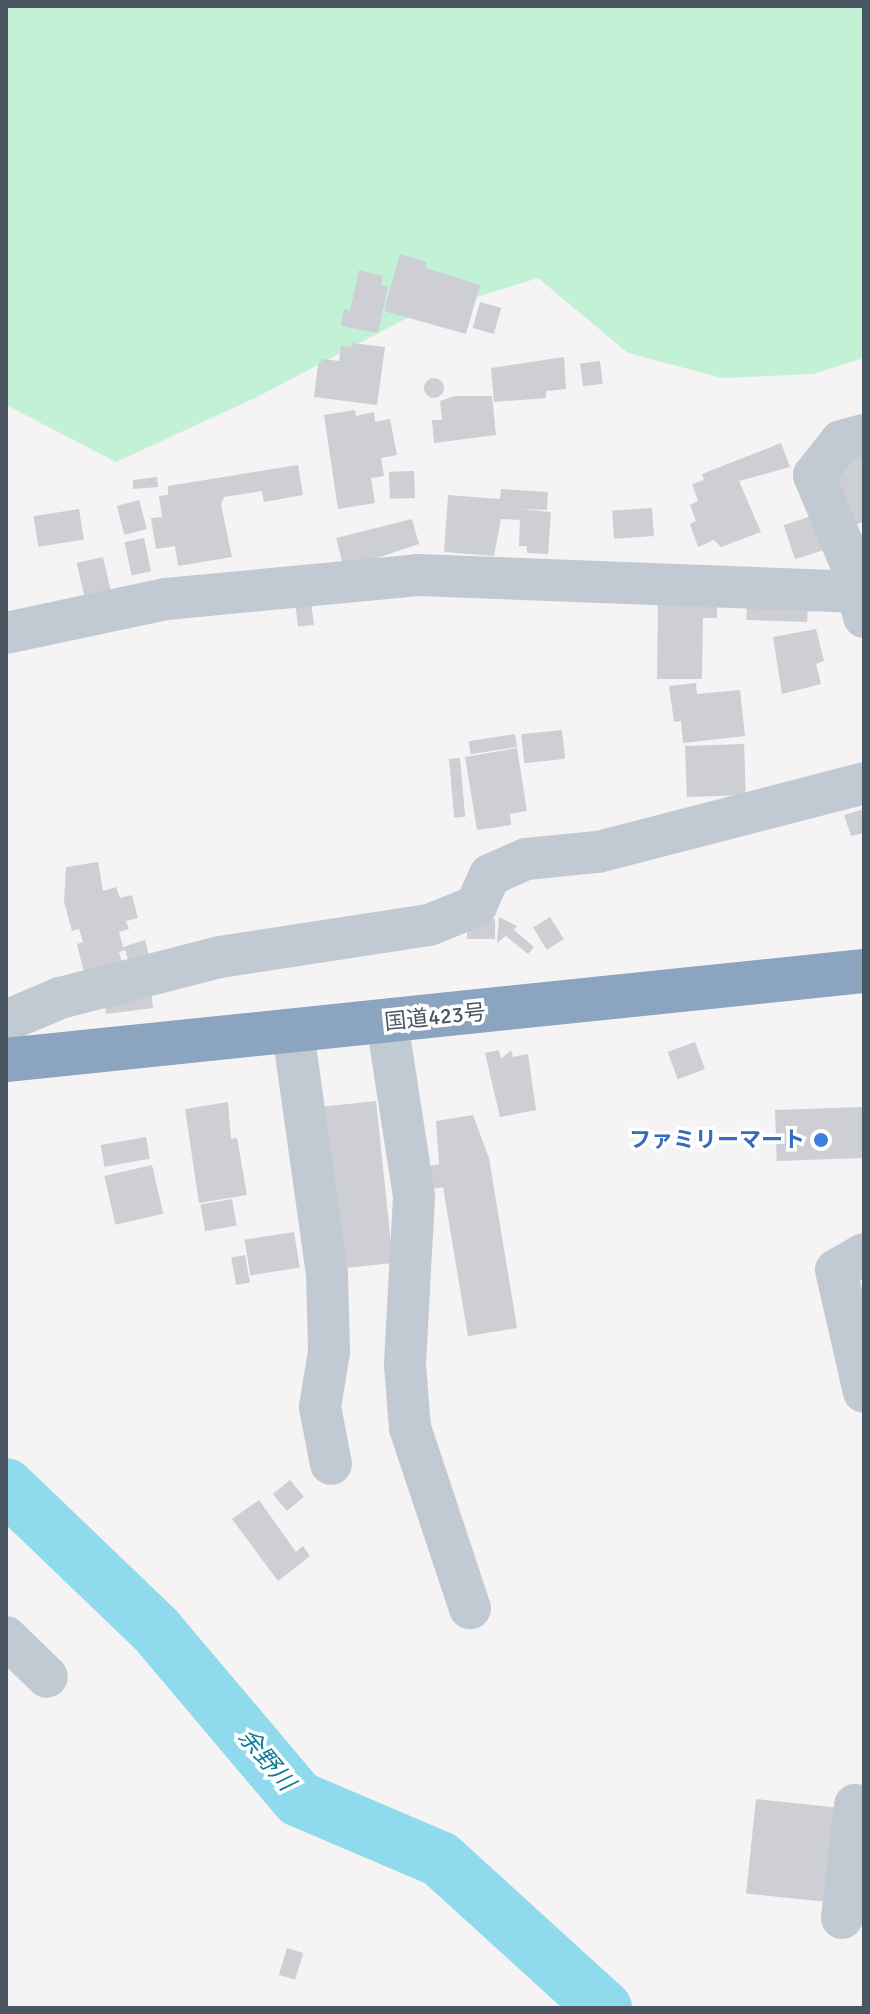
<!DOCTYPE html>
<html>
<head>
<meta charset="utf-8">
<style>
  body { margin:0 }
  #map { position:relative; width:870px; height:2014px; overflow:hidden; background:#f5f3f3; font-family:Signika,"Noto Sans JP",sans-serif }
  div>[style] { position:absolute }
  .green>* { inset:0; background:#c3f1d5 }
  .river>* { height:56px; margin:-28px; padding:0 28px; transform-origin:28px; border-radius:28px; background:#90daee }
  .building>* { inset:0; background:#cdcfd5; transform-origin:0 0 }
  .round { border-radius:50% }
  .minor>* { height:42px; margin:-21px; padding:0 21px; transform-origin:21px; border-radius:21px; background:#c1cad2 }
  .highway>* { height:44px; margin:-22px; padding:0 22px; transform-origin:22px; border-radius:22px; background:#8ba5c1 }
  .dots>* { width:22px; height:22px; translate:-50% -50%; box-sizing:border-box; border:4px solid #fff; border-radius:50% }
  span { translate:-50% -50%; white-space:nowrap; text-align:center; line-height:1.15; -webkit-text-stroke:7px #fff; paint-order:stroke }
  .street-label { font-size:22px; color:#4a5661 }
  .shop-label { font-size:22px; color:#366cbe; font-weight:700 }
  .right { translate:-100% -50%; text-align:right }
  .water-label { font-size:24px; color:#0c7c9b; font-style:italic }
  .frame { position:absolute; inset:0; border:8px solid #4a5661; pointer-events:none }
</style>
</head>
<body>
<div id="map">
  <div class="green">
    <div style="clip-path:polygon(6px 6px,864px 6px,864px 358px,813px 374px,722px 378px,628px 353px,538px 278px,405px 319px,257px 397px,116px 462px,6px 405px)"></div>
  </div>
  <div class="river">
    <div style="left:6px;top:1486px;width:208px;rotate:43.8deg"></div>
    <div style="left:156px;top:1630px;width:221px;rotate:49.8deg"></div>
    <div style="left:299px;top:1799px;width:153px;rotate:23.1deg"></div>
    <div style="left:440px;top:1859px;width:222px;rotate:42.3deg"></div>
  </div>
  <div class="building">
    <div style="clip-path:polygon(400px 254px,427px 262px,426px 268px,480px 285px,466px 334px,384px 311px)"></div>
    <div style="clip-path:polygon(359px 270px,383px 276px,381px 285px,388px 287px,378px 333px,341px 326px,344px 309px,350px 311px)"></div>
    <div style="left:480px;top:302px;width:22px;height:27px;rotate:16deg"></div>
    <div style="clip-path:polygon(352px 343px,385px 347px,377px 405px,314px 397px,318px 365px,323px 359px,339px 361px,341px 346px,352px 347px)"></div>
    <div style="clip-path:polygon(564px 357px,566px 389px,546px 391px,546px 398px,494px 402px,491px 368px)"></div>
    <div style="left:600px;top:361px;width:23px;height:20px;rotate:83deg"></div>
    <div class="round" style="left:424px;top:378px;width:20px;height:20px"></div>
    <div style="clip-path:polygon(455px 396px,492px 396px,496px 435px,434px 443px,432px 420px,442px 420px,440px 401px)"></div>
    <div style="clip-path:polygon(355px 410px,356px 416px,374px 412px,375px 422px,390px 419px,397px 455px,381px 458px,384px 476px,371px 478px,375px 503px,338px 509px,324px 415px)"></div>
    <div style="clip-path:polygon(781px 443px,790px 467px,739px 481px,761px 532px,721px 547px,714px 540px,698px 547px,690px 524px,696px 521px,690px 505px,698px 501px,692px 484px,704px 480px,702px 474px)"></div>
    <div style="clip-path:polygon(864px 445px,864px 522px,847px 527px,828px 468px)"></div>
    <div style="clip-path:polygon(298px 465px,303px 495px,264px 502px,262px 491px,224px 497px,221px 505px,232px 557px,178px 566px,175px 546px,156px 549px,151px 518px,162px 517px,159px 496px,168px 495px,168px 486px)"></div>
    <div style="left:414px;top:471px;width:27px;height:25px;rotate:88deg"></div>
    <div style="clip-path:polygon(157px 477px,158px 487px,133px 489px,133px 480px)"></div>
    <div style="clip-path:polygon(501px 489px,548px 492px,547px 510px,520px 509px,551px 512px,548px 554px,527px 553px,527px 546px,519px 546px,520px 520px,501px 519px,494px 556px,444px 552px,448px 495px,500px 499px)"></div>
    <div style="left:139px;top:500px;width:30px;height:23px;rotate:75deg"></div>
    <div style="left:652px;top:508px;width:28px;height:40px;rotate:86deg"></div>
    <div style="left:79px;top:509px;width:31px;height:46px;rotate:81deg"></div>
    <div style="left:818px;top:514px;width:36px;height:36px;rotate:72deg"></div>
    <div style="clip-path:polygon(412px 519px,419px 544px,344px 569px,336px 538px)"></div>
    <div style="left:144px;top:538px;width:34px;height:20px;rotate:78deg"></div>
    <div style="left:103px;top:557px;width:40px;height:27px;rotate:77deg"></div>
    <div style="clip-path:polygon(658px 597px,717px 598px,717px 618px,703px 618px,702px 679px,657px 679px)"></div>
    <div style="left:747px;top:599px;width:61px;height:21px;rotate:2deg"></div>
    <div style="left:311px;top:601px;width:24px;height:16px;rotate:83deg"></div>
    <div style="clip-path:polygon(816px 629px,824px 661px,816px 664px,821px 684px,782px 694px,773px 637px)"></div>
    <div style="clip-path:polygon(696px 683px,697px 694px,740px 690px,745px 736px,683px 743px,681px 721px,674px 722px,669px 686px)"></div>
    <div style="left:562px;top:730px;width:29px;height:41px;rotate:84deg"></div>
    <div style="left:515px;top:734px;width:13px;height:47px;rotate:81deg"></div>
    <div style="left:744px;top:744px;width:51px;height:59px;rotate:88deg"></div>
    <div style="clip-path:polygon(517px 748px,527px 811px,510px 814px,511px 825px,477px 830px,465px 757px)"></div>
    <div style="left:460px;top:758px;width:59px;height:11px;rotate:85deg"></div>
    <div style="clip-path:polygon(864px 809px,864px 833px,851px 836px,844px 815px)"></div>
    <div style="clip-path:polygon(98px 862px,103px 891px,116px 887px,120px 898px,132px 895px,138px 918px,126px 921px,129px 929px,119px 932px,123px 947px,145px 940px,149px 956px,129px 963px,125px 950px,119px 952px,122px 962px,84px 973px,77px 944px,83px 942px,79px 929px,72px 931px,64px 902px,66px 867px)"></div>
    <div style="clip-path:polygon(499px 917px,517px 926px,514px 930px,534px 947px,528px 954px,506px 936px,497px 943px)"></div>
    <div style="left:550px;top:917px;width:26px;height:20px;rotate:58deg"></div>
    <div style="left:495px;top:919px;width:20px;height:28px;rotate:90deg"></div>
    <div style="clip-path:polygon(151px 988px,153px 1008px,106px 1014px,104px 999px)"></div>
    <div style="left:695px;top:1042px;width:29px;height:29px;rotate:70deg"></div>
    <div style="clip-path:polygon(499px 1050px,501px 1059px,511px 1050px,513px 1057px,528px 1054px,536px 1110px,500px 1117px,485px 1053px)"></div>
    <div style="left:376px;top:1101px;width:163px;height:57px;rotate:84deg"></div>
    <div style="clip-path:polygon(228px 1102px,231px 1139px,237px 1138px,247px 1195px,199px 1203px,185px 1109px)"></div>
    <div style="left:862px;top:1107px;width:51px;height:87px;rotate:88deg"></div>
    <div style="clip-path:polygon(473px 1115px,489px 1158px,517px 1328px,468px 1336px,443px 1187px,427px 1190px,424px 1167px,439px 1164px,436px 1121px)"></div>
    <div style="left:146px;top:1137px;width:22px;height:46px;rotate:80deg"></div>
    <div style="left:152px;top:1165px;width:50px;height:49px;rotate:77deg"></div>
    <div style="left:232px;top:1199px;width:27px;height:32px;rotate:80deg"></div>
    <div style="left:294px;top:1232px;width:36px;height:50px;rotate:81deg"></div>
    <div style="left:245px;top:1255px;width:28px;height:14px;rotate:80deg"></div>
    <div style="left:290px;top:1480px;width:22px;height:22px;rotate:51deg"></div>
    <div style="clip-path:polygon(259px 1500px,296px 1552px,303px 1546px,310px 1556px,278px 1581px,232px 1519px)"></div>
    <div style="left:756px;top:1799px;width:85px;height:95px;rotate:6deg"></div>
    <div style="left:287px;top:1948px;width:17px;height:28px;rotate:17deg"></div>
  </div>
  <div class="minor">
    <div style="left:864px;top:617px;width:55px;rotate:-103.8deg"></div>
    <div style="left:851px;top:564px;width:96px;rotate:-112.6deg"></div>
    <div style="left:814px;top:475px;width:43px;rotate:-51.5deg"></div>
    <div style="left:841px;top:441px;width:24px;rotate:-15deg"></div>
    <div style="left:6px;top:633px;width:164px;rotate:-12deg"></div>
    <div style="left:166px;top:599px;width:253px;rotate:-5.4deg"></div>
    <div style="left:418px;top:575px;width:441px;rotate:2.2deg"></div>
    <div style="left:6px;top:1021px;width:59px;rotate:-23.1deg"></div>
    <div style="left:60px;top:998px;width:165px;rotate:-14.4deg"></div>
    <div style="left:220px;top:957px;width:211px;rotate:-8.7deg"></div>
    <div style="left:429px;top:925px;width:51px;rotate:-22deg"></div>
    <div style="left:476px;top:906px;width:34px;rotate:-66deg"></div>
    <div style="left:490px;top:875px;width:39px;rotate:-24deg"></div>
    <div style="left:526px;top:859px;width:72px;rotate:-5.6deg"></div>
    <div style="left:598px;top:852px;width:275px;rotate:-14.5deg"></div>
    <div style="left:387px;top:1022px;width:177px;rotate:81.2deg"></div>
    <div style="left:414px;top:1197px;width:168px;rotate:93.1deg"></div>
    <div style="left:405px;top:1365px;width:63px;rotate:85.5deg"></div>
    <div style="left:410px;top:1428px;width:190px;rotate:71.6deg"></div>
    <div style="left:293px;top:1032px;width:244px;rotate:82deg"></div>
    <div style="left:327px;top:1274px;width:78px;rotate:88.5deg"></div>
    <div style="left:329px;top:1352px;width:56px;rotate:99.3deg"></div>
    <div style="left:320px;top:1407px;width:58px;rotate:79.1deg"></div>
    <div style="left:864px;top:1254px;width:32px;rotate:150deg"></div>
    <div style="left:836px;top:1270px;width:125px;rotate:77.1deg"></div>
    <div style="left:6px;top:1637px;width:57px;rotate:44.3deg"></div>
    <div style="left:842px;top:1918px;width:114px;rotate:-83.4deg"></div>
  </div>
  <div class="highway">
    <div style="left:6px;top:1060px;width:863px;rotate:-5.92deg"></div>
  </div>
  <div class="dots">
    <div style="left:821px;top:1140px;background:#3f7fe0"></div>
  </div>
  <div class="street-label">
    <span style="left:435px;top:1017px;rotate:-6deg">国道423号</span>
  </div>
  <div class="shop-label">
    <span class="right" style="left:805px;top:1140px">ファミリーマート</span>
  </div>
  <div class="water-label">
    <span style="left:266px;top:1760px;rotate:50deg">余野川</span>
  </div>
  <div class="frame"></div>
</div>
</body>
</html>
